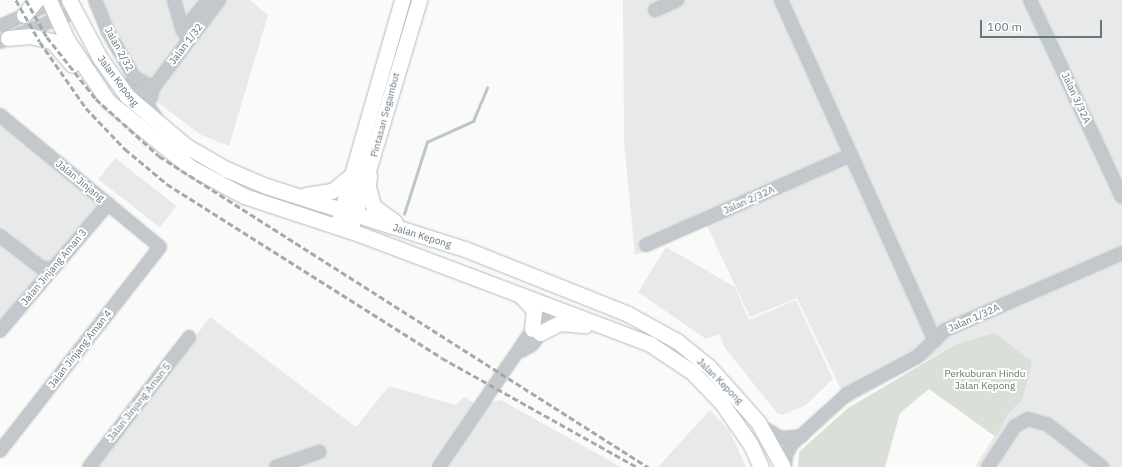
<!DOCTYPE html>
<html>
<head>
<meta charset="utf-8">
<style>
  body { margin:0 }
  #map { position:relative; width:1122px; height:467px; overflow:hidden; background:#fafaf8; font-family:"IBM Plex Sans",sans-serif }
  div>[style] { position:absolute }
  .built>* { inset:0; background:#e8e9e9; transform-origin:0 0 }
  .green>* { inset:0; background:#dadfd7 }
  .stream>* { height:2.5px; margin:-1.25px; padding:0 1.25px; transform-origin:1.25px; border-radius:1.25px; background:#bbc7cb }
  .roads { filter:drop-shadow(0 0 1px #b5babe) drop-shadow(0 0 1px #b5babe) }
  .minor>* { height:12px; margin:-6px; padding:0 6px; transform-origin:6px; border-radius:6px; background:#c3c8cc }
  .major>* { height:15px; margin:-7.5px; padding:0 7.5px; transform-origin:7.5px; border-radius:7.5px; background:#fff }
  .rail>* { height:2.5px; margin-top:-1.25px; transform-origin:0; background:repeating-linear-gradient(90deg,#a2aab0 0 6px,transparent 0 9px) }
  span { translate:-50% -50%; white-space:nowrap; text-align:center; line-height:1.15; -webkit-text-stroke:4px #fff; paint-order:stroke }
  .street-label { font-size:10px; color:#657683 }
  .park-label { font-size:10px; color:#687a64 }
  .scale { position:absolute; left:980px; top:20px; width:122px; height:18px; box-sizing:border-box; border:2px solid #657683; border-top:0; padding-left:5px; font-size:12px; line-height:14px; white-space:nowrap; color:#657683; -webkit-text-stroke:3px #fff; paint-order:stroke }
</style>
</head>
<body>
<div id="map">
  <div class="built">
    <div style="clip-path:polygon(97px 0,250px 0,268px 15px,229px 146px,201px 135px,137px 87px,108px 46px)"></div>
    <div style="clip-path:polygon(623px 0,1122px 0,1122px 467px,975px 467px,1008px 414px,1022px 400px,956px 344px,848px 404px,797px 298px,750px 317px,707px 226px,635px 255px,624px 142px)"></div>
    <div style="clip-path:polygon(0 109px,110px 200px,0 327px)"></div>
    <div style="left:115px;top:158px;width:78px;height:27px;rotate:38deg"></div>
    <div style="clip-path:polygon(666px 247px,735px 287px,749px 320px,796px 300px,833px 379px,806px 405px,782px 415px,777px 413px,725px 348px,719px 334px,706px 339px,638px 292px)"></div>
    <div style="clip-path:polygon(210px 317px,356px 427px,389px 386px,456px 405px,464px 397px,476px 404px,501px 400px,621px 467px,97px 467px)"></div>
    <div style="clip-path:polygon(710px 410px,729px 430px,746px 467px,658px 467px)"></div>
  </div>
  <div class="green">
    <div style="clip-path:polygon(995px 333px,1032px 362px,1022px 400px,1008px 414px,996px 437px,929px 389px,900px 413px,885px 467px,798px 467px,799px 452px,848px 408px,956px 344px)"></div>
  </div>
  <div class="stream">
    <div style="left:404px;top:214px;width:76px;rotate:-72.3deg"></div>
    <div style="left:427px;top:142px;width:51px;rotate:-24.5deg"></div>
    <div style="left:473px;top:121px;width:36px;rotate:-67deg"></div>
  </div>
  <div class="roads">
    <div class="minor">
      <div style="left:95px;top:0;width:35px;rotate:68deg"></div>
      <div style="left:108px;top:32px;width:52px;rotate:60deg"></div>
      <div style="left:134px;top:77px;width:22px;rotate:30deg"></div>
      <div style="left:174px;top:0;width:32px;rotate:74deg"></div>
      <div style="left:183px;top:31px;width:11px;rotate:49deg"></div>
      <div style="left:781px;top:0;width:374px;rotate:65.7deg"></div>
      <div style="left:1030px;top:0;width:217px;rotate:65deg"></div>
      <div style="left:655px;top:10px;width:24px;rotate:-24deg"></div>
      <div style="left:0;top:26px;width:64px;rotate:-23.8deg"></div>
      <div style="left:183px;top:31px;width:40px;rotate:-51deg"></div>
      <div style="left:0;top:42px;width:80px;rotate:-22.1deg"></div>
      <div style="left:124px;top:85px;width:15px;rotate:37deg"></div>
      <div style="left:136px;top:94px;width:18px;rotate:-19deg"></div>
      <div style="left:0;top:115px;width:207px;rotate:39.5deg"></div>
      <div style="left:160px;top:247px;width:259px;rotate:128.1deg"></div>
      <div style="left:156px;top:117px;width:14px;rotate:-126deg"></div>
      <div style="left:148px;top:106px;width:19px;rotate:-74deg"></div>
      <div style="left:153px;top:88px;width:110px;rotate:-53.1deg"></div>
      <div style="left:0;top:236px;width:53px;rotate:37.3deg"></div>
      <div style="left:42px;top:268px;width:11px;rotate:5deg"></div>
      <div style="left:646px;top:245px;width:224px;rotate:-23.7deg"></div>
      <div style="left:0;top:331px;width:167px;rotate:-49.6deg"></div>
      <div style="left:521px;top:351px;width:13px;rotate:-29deg"></div>
      <div style="left:532px;top:345px;width:45px;rotate:-53.1deg"></div>
      <div style="left:761px;top:426px;width:23px;rotate:31deg"></div>
      <div style="left:781px;top:438px;width:21px;rotate:-5deg"></div>
      <div style="left:89px;top:467px;width:164px;rotate:-52.4deg"></div>
      <div style="left:276px;top:467px;width:46px;rotate:-19.2deg"></div>
      <div style="left:439px;top:467px;width:196px;rotate:-55.8deg"></div>
      <div style="left:785px;top:467px;width:12px;rotate:-85deg"></div>
      <div style="left:786px;top:455px;width:13px;rotate:-61deg"></div>
      <div style="left:792px;top:444px;width:74px;rotate:-42.3deg"></div>
      <div style="left:847px;top:394px;width:79px;rotate:-27.9deg"></div>
      <div style="left:917px;top:357px;width:39px;rotate:-44deg"></div>
      <div style="left:945px;top:330px;width:193px;rotate:-23.5deg"></div>
      <div style="left:988px;top:467px;width:49px;rotate:-56.6deg"></div>
      <div style="left:1015px;top:426px;width:15px;rotate:-28deg"></div>
      <div style="left:1028px;top:419px;width:20px;rotate:15deg"></div>
      <div style="left:1047px;top:424px;width:70px;rotate:38deg"></div>
    </div>
    <div class="major">
      <div style="left:49px;top:0;width:44px;rotate:65.8deg"></div>
      <div style="left:67px;top:40px;width:73px;rotate:56.1deg"></div>
      <div style="left:108px;top:101px;width:105px;rotate:38.8deg"></div>
      <div style="left:190px;top:167px;width:61px;rotate:28.2deg"></div>
      <div style="left:244px;top:196px;width:121px;rotate:18.3deg"></div>
      <div style="left:359px;top:234px;width:311px;rotate:20.7deg"></div>
      <div style="left:650px;top:344px;width:50px;rotate:33.7deg"></div>
      <div style="left:692px;top:372px;width:42px;rotate:46deg"></div>
      <div style="left:721px;top:402px;width:52px;rotate:55.1deg"></div>
      <div style="left:751px;top:445px;width:24px;rotate:66deg"></div>
      <div style="left:69px;top:0;width:66px;rotate:61.9deg"></div>
      <div style="left:100px;top:58px;width:47px;rotate:54.6deg"></div>
      <div style="left:127px;top:96px;width:77px;rotate:40.3deg"></div>
      <div style="left:186px;top:146px;width:46px;rotate:29.9deg"></div>
      <div style="left:226px;top:169px;width:43px;rotate:23deg"></div>
      <div style="left:266px;top:186px;width:209px;rotate:17.6deg"></div>
      <div style="left:465px;top:249px;width:175px;rotate:21.7deg"></div>
      <div style="left:628px;top:314px;width:56px;rotate:28.9deg"></div>
      <div style="left:677px;top:341px;width:41px;rotate:39.1deg"></div>
      <div style="left:709px;top:367px;width:74px;rotate:48.3deg"></div>
      <div style="left:758px;top:422px;width:51px;rotate:60.9deg"></div>
      <div style="left:24px;top:15px;width:19px;rotate:-51deg"></div>
      <div style="left:8px;top:38px;width:22px;rotate:-5deg"></div>
      <div style="left:30px;top:36px;width:23px;rotate:13deg"></div>
      <div style="left:52px;top:41px;width:31px;rotate:50deg"></div>
      <div style="left:369px;top:175px;width:12px;rotate:95deg"></div>
      <div style="left:368px;top:187px;width:20px;rotate:75deg"></div>
      <div style="left:373px;top:206px;width:27px;rotate:36deg"></div>
      <div style="left:306px;top:195px;width:26px;rotate:-9deg"></div>
      <div style="left:332px;top:191px;width:27px;rotate:-39deg"></div>
      <div style="left:339px;top:220px;width:229px;rotate:-74deg"></div>
      <div style="left:352px;top:224px;width:234px;rotate:-73.3deg"></div>
      <div style="left:521px;top:296px;width:19px;rotate:47deg"></div>
      <div style="left:534px;top:310px;width:19px;rotate:96deg"></div>
      <div style="left:540px;top:333px;width:22px;rotate:-27deg"></div>
      <div style="left:560px;top:323px;width:25px;rotate:5deg"></div>
    </div>
  </div>
  <div class="rail">
    <div style="left:16px;top:0;width:48px;rotate:60.3deg"></div>
    <div style="left:40px;top:42px;width:80px;rotate:55.1deg"></div>
    <div style="left:86px;top:108px;width:57px;rotate:46.4deg"></div>
    <div style="left:125px;top:149px;width:55px;rotate:39.8deg"></div>
    <div style="left:167px;top:184px;width:325px;rotate:32.3deg"></div>
    <div style="left:442px;top:358px;width:223px;rotate:29.2deg"></div>
    <div style="left:26px;top:0;width:43px;rotate:60.4deg"></div>
    <div style="left:47px;top:37px;width:79px;rotate:51.7deg"></div>
    <div style="left:96px;top:99px;width:85px;rotate:42.1deg"></div>
    <div style="left:159px;top:156px;width:580px;rotate:32.46deg"></div>
  </div>
  <div class="street-label">
    <span style="left:186px;top:44px;rotate:-53deg">Jalan 1/32</span>
    <span style="left:119px;top:49px;rotate:61deg">Jalan 2/32</span>
    <span style="left:118px;top:81px;rotate:53deg">Jalan Kepong</span>
    <span style="left:1076px;top:98px;rotate:65deg">Jalan 3/32A</span>
    <span style="left:385px;top:115px;rotate:-75deg">Pintasan Segambut</span>
    <span style="left:80px;top:181px;rotate:39deg">Jalan Jinjang</span>
    <span style="left:749px;top:200px;rotate:-24deg">Jalan 2/32A</span>
    <span style="left:422px;top:236px;rotate:17deg">Jalan Kepong</span>
    <span style="left:54px;top:267px;rotate:-50deg">Jalan Jinjang Aman 3</span>
    <span style="left:974px;top:318px;rotate:-24deg">Jalan 1/32A</span>
    <span style="left:80px;top:349px;rotate:-52deg">Jalan Jinjang Aman 4</span>
    <span style="left:720px;top:381px;rotate:45deg">Jalan Kepong</span>
    <span style="left:139px;top:402px;rotate:-52deg">Jalan Jinjang Aman 5</span>
  </div>
  <div class="park-label">
    <span style="left:985px;top:379px">Perkuburan Hindu<br>Jalan Kepong</span>
  </div>
  <div class="scale">100 m</div>
</div>
</body>
</html>
